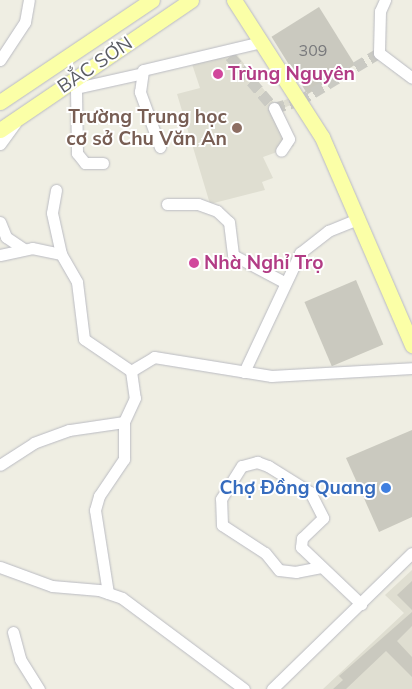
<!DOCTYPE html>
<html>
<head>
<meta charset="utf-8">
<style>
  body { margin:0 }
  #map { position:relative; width:412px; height:689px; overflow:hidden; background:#efeee3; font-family:Mulish,sans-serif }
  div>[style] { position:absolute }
  .education>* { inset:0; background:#dfded1 }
  .building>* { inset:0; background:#cac9bf; transform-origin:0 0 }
  .minor-tunnel>* { height:11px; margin-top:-5.5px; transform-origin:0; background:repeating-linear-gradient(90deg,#cacac3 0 11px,transparent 0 16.5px) }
  .roads { filter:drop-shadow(0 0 1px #babbc2) drop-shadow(0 0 1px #babbc2) }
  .minor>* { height:11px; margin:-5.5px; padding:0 5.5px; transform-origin:5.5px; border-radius:5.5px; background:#fff }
  .major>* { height:15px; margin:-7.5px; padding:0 7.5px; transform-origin:7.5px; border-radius:7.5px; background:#fbffa7 }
  .dots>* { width:14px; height:14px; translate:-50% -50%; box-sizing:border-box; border:2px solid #fff; border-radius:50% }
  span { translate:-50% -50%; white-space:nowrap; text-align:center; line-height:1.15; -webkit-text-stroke:4px #fff; paint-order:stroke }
  .number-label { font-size:16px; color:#77787b }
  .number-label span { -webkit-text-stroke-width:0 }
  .street-label { font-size:19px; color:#5b5d64 }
  .hotel-label { font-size:19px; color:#b23c85; font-weight:700 }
  .left { translate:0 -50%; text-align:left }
  .education-label { font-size:19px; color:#785e54; font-weight:700 }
  .right { translate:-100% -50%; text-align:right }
  .shop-label { font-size:19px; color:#366cbe; font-weight:700 }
</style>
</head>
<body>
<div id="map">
  <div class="education">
    <div style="clip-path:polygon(235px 52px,275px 104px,290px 98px,293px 104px,279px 110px,294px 146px,263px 157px,273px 178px,262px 182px,265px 190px,210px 204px,177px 94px,200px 88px,191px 61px)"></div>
    <div style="clip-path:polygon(412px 570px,412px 689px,323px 689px,404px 613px,385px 595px)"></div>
  </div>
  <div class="building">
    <div style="left:319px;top:7px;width:68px;height:56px;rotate:58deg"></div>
    <div style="left:356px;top:280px;width:70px;height:56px;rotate:67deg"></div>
    <div style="clip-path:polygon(412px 430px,412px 517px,379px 532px,346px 458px)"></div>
    <div style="clip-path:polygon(412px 581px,412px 610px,397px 595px)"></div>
    <div style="clip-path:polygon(412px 612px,412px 626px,397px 641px,412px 657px,412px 677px,386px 651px,346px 689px,333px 689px,343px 680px,339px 676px)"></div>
  </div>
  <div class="minor-tunnel">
    <div style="left:230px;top:56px;width:68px;rotate:49.8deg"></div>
    <div style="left:274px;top:108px;width:26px;rotate:-16deg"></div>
    <div style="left:299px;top:101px;width:93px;rotate:-31deg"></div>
  </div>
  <div class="roads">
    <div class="minor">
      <div style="left:385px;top:0;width:12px;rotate:114deg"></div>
      <div style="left:380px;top:11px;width:42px;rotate:91.4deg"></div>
      <div style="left:379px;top:53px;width:41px;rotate:37.1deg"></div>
      <div style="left:0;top:60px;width:45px;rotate:-56.7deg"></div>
      <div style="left:25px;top:22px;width:22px;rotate:-80deg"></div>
      <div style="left:274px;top:108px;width:34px;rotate:64deg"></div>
      <div style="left:289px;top:139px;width:14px;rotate:124deg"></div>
      <div style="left:0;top:144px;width:26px;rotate:-54deg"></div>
      <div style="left:160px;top:147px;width:59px;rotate:-110deg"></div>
      <div style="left:140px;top:92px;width:22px;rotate:-82deg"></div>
      <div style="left:143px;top:70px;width:121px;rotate:-13.3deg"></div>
      <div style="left:103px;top:163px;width:18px;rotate:180deg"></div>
      <div style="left:85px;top:163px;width:13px;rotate:-129deg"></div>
      <div style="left:77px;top:153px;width:65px;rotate:-90.9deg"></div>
      <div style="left:76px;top:88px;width:65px;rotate:-12.5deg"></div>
      <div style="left:56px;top:190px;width:23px;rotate:100deg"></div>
      <div style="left:52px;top:213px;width:42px;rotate:77.6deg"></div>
      <div style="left:167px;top:204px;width:31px"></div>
      <div style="left:198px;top:204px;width:20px;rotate:20deg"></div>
      <div style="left:217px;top:211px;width:16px;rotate:43deg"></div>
      <div style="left:229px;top:222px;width:33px;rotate:83deg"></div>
      <div style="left:233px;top:255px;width:58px;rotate:27.9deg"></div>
      <div style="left:0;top:222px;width:16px;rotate:68deg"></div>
      <div style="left:6px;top:237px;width:22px;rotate:34deg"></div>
      <div style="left:0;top:255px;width:33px;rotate:-12deg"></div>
      <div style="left:32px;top:248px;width:30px;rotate:12deg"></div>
      <div style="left:61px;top:254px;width:32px;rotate:60deg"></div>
      <div style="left:77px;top:282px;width:57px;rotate:83deg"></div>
      <div style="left:84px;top:339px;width:57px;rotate:34.2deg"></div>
      <div style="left:131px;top:371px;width:27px;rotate:82deg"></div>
      <div style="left:135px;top:398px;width:26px;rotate:115deg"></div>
      <div style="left:124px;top:422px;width:56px;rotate:171.7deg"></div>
      <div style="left:69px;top:430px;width:37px;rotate:160deg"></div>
      <div style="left:34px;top:443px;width:40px;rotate:147.1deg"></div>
      <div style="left:131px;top:371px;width:27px;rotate:-31deg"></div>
      <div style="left:154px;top:357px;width:119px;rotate:9.2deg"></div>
      <div style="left:271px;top:376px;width:141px;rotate:-3.2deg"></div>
      <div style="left:244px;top:372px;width:132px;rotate:-64.8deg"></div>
      <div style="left:300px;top:253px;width:36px;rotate:-38deg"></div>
      <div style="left:328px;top:231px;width:31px;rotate:-22deg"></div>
      <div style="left:0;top:567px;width:55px;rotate:20.1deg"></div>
      <div style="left:52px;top:586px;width:47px;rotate:4.9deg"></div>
      <div style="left:99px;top:590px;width:24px;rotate:19deg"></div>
      <div style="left:122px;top:598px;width:152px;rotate:36.7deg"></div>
      <div style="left:321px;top:567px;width:25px;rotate:169deg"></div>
      <div style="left:296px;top:572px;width:17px;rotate:-173deg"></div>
      <div style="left:279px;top:570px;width:22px;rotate:-129deg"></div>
      <div style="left:265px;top:553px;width:51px;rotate:-146.9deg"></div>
      <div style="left:222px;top:525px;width:26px;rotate:-92deg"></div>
      <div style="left:221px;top:499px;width:39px;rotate:-58deg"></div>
      <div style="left:242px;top:466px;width:16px;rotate:-15deg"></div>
      <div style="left:257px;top:462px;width:12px;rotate:20deg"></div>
      <div style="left:268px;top:466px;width:49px;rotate:31.8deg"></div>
      <div style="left:310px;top:492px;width:29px;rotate:63deg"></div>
      <div style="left:323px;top:518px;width:29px;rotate:136deg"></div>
      <div style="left:302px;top:538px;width:9px;rotate:96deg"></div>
      <div style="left:301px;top:547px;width:83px;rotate:43.5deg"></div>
      <div style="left:108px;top:593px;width:84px;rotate:-98.9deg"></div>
      <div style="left:95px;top:510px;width:15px;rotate:-74deg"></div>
      <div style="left:99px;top:496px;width:45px;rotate:-56deg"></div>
      <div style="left:124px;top:459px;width:37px;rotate:-90deg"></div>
      <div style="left:13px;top:632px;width:28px;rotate:75deg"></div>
      <div style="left:20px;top:659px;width:36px;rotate:58deg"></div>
      <div style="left:272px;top:689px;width:195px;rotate:-44.2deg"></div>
    </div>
    <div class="major">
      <div style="left:234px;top:0;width:163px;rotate:57.3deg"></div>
      <div style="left:322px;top:137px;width:227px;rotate:66.6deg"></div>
      <div style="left:0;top:102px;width:183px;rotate:-33.9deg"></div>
      <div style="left:0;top:130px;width:231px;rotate:-34.2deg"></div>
    </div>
  </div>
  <div class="dots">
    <div style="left:218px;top:74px;background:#d1479c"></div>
    <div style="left:237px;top:128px;background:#8d6e63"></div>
    <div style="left:194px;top:263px;background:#d1479c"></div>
    <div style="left:386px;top:488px;background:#3f7fe0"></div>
  </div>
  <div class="number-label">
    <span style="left:313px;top:50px">309</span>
  </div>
  <div class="street-label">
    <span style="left:95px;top:65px;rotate:-34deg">BẮC SƠN</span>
  </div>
  <div class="hotel-label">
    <span class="left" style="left:228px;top:74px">Trùng Nguyên</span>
    <span class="left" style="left:204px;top:263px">Nhà Nghỉ Trọ</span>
  </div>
  <div class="education-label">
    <span class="right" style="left:227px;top:128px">Trường Trung học<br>cơ sở Chu Văn An</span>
  </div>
  <div class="shop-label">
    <span class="right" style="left:376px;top:488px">Chợ Đồng Quang</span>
  </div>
</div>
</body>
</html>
